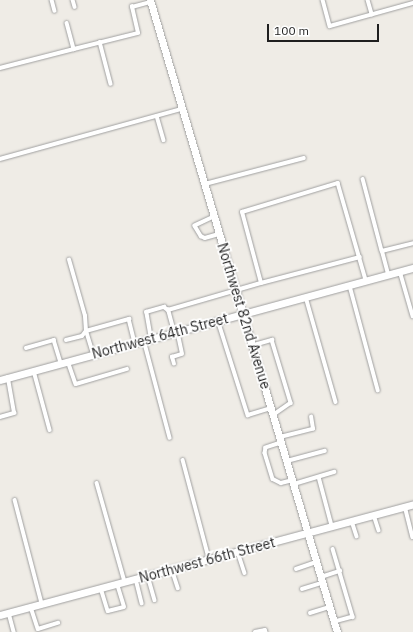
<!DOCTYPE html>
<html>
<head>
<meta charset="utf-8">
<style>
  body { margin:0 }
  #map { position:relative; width:413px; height:632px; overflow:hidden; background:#efece6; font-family:"IBM Plex Sans",sans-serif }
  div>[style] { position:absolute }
  .roads { filter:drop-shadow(0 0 1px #a0a0a0) drop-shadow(0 0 1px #a0a0a0) }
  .lane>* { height:3.5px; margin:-1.75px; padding:0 1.75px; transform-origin:1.75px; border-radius:1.75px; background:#fff }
  .street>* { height:7px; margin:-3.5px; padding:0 3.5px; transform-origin:3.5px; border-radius:3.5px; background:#fff }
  span { translate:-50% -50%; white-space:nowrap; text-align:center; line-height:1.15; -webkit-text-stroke:3.5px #fff; paint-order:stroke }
  .street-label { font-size:14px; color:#1f1f1f }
  .scale { position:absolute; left:267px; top:24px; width:112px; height:18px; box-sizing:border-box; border:2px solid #1f1f1f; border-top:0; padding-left:5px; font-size:12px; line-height:14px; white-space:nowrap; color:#1f1f1f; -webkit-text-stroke:3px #fff; paint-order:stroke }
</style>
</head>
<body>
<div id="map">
  <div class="roads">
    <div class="lane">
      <div style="left:52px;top:0;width:11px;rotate:75deg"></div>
      <div style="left:73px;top:0;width:7px;rotate:74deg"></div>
      <div style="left:323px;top:0;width:27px;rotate:75deg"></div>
      <div style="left:330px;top:26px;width:86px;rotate:-15.5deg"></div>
      <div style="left:368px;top:0;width:15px;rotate:74deg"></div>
      <div style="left:67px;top:23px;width:27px;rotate:75deg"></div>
      <div style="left:74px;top:49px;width:66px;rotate:-14deg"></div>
      <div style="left:138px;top:33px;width:27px;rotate:-103deg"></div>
      <div style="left:132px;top:7px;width:20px;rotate:-15deg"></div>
      <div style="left:100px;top:42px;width:43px;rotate:75.3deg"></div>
      <div style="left:0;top:68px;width:76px;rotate:-14.4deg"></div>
      <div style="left:157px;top:116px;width:25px;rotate:74deg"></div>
      <div style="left:0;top:159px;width:189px;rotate:-15.4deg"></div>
      <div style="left:363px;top:179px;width:74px;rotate:75.2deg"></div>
      <div style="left:205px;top:184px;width:102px;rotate:-14.7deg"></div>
      <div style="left:214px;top:217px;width:21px;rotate:155deg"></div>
      <div style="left:195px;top:226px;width:12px;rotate:59deg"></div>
      <div style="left:201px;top:236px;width:4px;rotate:27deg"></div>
      <div style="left:205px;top:238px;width:15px;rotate:-16deg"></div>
      <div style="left:400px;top:271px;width:47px;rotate:73.9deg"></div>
      <div style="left:388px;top:274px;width:24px;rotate:-105deg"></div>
      <div style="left:382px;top:251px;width:32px;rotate:-14deg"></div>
      <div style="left:261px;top:283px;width:102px;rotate:-14.7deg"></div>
      <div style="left:350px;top:286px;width:108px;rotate:74.9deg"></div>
      <div style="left:306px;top:297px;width:109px;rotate:74.1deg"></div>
      <div style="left:218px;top:320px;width:100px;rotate:72.5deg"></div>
      <div style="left:248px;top:415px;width:24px;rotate:-17deg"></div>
      <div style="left:174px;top:332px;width:23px;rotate:-105deg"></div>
      <div style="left:168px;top:310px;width:97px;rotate:-16.2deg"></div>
      <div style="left:261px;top:283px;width:73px;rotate:-105deg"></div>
      <div style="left:242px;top:212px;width:100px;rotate:-16.8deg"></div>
      <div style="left:338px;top:183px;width:101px;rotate:73.9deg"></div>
      <div style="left:151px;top:339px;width:27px;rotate:-100deg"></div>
      <div style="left:146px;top:312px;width:19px;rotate:-16deg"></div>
      <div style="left:164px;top:307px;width:5px;rotate:37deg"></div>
      <div style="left:66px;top:340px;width:16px;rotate:-14deg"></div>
      <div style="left:82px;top:336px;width:6px;rotate:-51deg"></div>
      <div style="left:86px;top:331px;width:15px;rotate:-94deg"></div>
      <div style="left:85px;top:316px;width:58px;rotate:-105.9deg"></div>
      <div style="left:144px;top:340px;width:101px;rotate:75.1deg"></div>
      <div style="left:254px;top:345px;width:19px;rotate:-16deg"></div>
      <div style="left:272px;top:340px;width:66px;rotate:73.2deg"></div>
      <div style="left:291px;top:403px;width:21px;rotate:145deg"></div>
      <div style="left:26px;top:348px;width:29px;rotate:-16deg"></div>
      <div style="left:54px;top:340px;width:24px;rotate:73deg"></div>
      <div style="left:93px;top:354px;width:24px;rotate:-107deg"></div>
      <div style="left:86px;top:331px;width:45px;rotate:-15.6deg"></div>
      <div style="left:129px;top:319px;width:25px;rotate:76deg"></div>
      <div style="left:68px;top:361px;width:24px;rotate:71deg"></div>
      <div style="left:76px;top:384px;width:53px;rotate:-16.4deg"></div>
      <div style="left:174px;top:364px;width:7px;rotate:-106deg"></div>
      <div style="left:172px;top:357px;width:10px;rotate:-17deg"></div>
      <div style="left:182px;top:354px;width:24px;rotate:-102deg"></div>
      <div style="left:34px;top:371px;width:61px;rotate:74.8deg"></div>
      <div style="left:0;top:417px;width:15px;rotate:-16deg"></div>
      <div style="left:14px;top:413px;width:36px;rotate:-100deg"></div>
      <div style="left:280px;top:437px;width:34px;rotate:-14deg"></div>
      <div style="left:313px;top:429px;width:12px;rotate:-99deg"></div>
      <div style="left:281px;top:443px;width:16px;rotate:162deg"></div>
      <div style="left:266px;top:448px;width:5px;rotate:101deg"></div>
      <div style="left:265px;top:453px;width:27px;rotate:73deg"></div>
      <div style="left:273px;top:479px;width:9px;rotate:27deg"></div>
      <div style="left:281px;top:483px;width:12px;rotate:-14deg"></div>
      <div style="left:183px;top:460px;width:101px;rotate:75.1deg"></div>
      <div style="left:287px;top:461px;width:39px;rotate:-15deg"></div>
      <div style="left:319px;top:477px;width:51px;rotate:75.1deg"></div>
      <div style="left:97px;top:483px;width:103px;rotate:74.2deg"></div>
      <div style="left:294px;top:484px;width:42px;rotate:-16.7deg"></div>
      <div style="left:15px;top:500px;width:107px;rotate:75.4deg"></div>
      <div style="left:405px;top:506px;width:32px;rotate:76deg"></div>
      <div style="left:374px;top:515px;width:16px;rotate:72deg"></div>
      <div style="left:352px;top:521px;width:16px;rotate:72deg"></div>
      <div style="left:333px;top:549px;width:71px;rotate:73.6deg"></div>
      <div style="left:353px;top:617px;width:20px;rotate:165deg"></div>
      <div style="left:238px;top:552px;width:22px;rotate:72deg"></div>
      <div style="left:172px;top:569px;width:20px;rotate:72deg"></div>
      <div style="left:296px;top:569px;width:21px;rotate:-19deg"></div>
      <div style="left:148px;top:576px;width:25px;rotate:74deg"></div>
      <div style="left:321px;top:577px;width:20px;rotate:-18deg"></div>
      <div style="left:136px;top:579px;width:25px;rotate:76deg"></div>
      <div style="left:101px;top:588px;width:24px;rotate:73deg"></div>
      <div style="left:108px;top:611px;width:16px;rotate:-14deg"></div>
      <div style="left:124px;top:607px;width:24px;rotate:-107deg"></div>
      <div style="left:302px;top:589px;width:21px;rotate:-17deg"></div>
      <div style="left:31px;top:607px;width:23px;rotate:72deg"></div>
      <div style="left:38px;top:629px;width:21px;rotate:-17deg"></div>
      <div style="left:9px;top:613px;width:20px;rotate:75deg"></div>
      <div style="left:310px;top:613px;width:21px;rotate:-17deg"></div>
      <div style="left:255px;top:632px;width:10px;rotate:-11deg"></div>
      <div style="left:265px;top:630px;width:2px;rotate:63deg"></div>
    </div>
    <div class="street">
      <div style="left:150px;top:0;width:659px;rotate:73.52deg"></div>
      <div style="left:0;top:380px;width:428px;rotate:-15.2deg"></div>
      <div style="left:0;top:615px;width:428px;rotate:-15deg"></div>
    </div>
  </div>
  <div class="street-label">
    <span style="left:244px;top:316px;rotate:73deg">Northwest 82nd Avenue</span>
    <span style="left:160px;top:336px;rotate:-15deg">Northwest 64th Street</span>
    <span style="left:207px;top:560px;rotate:-15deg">Northwest 66th Street</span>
  </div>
  <div class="scale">100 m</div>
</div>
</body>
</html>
